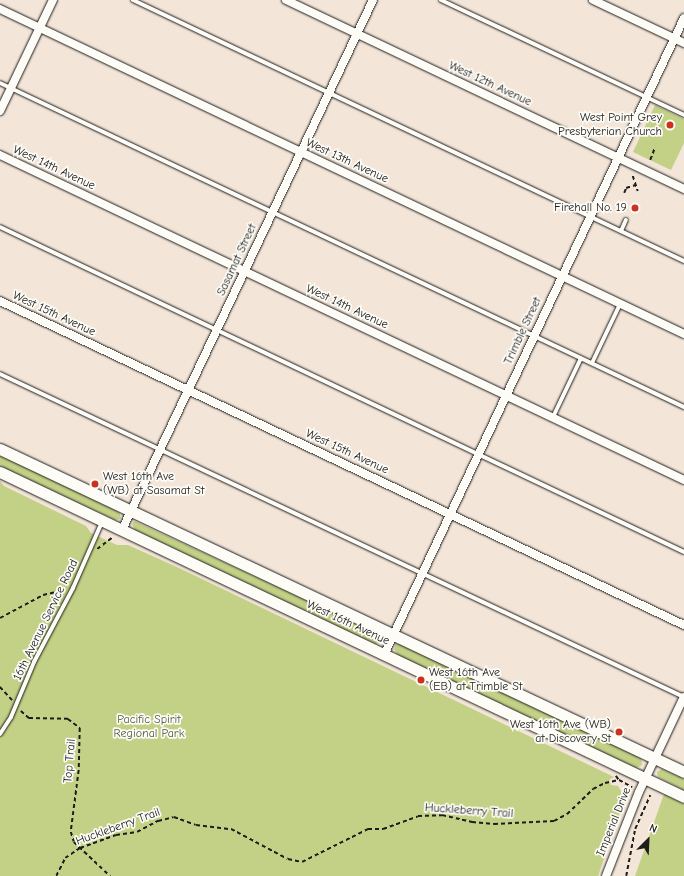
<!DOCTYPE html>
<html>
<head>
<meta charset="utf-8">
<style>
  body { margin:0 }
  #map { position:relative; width:684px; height:876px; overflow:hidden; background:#f3e5d8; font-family:"Comic Neue",sans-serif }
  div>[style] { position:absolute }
  .green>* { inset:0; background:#c2d185 }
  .path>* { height:1.5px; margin-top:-0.75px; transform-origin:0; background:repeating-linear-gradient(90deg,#1c1c1c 0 4px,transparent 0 7px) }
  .roads { filter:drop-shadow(0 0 1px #1c1c1c) drop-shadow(0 0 1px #1c1c1c) }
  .lane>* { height:4px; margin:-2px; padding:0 2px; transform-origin:2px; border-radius:2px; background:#fdfcf7 }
  .street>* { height:8px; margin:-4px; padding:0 4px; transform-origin:4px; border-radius:4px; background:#fdfcf7 }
  .secondary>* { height:11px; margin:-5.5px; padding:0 5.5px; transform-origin:5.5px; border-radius:5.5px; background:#fdfcf7 }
  .dots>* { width:11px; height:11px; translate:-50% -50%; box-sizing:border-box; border:2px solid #fdfcf7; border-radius:50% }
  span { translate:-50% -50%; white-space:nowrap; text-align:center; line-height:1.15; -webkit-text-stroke:3.5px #fdfcf7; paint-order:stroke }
  .street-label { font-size:12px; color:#1c1c1c }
  .poi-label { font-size:12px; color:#1c1c1c }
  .right { translate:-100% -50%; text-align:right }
  .left { translate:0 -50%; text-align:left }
  .park-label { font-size:12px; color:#565b41 }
  .north { position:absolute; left:628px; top:820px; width:40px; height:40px; -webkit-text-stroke:3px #fdfcf7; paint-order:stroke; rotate:24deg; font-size:11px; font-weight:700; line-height:16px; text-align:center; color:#1c1c1c }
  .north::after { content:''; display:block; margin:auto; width:14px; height:18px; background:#1c1c1c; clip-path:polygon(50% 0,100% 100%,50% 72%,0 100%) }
</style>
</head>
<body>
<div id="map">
  <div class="green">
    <div style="clip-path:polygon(655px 105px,684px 119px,684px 143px,671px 170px,633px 152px)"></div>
    <div style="clip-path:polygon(0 455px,119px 511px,121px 519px,115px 520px,0 466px)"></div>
    <div style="clip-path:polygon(0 481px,4px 486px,86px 526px,91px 533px,117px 545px,128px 545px,179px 568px,614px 777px,609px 780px,611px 785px,618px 786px,625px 798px,598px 876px,0 876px)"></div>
    <div style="clip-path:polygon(134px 521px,380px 634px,383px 642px,375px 644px,135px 530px,132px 524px)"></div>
    <div style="clip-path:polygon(396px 644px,401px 644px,641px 758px,642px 765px,636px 768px,398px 655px,394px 649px)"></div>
    <div style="clip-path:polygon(662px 769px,684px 779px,684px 790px,658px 777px,657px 772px)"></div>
    <div style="clip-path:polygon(664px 794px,684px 804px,684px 876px,635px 876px)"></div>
  </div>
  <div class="path">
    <div style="left:650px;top:160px;width:14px;rotate:-69deg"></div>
    <div style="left:633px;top:176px;width:16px;rotate:72deg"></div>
    <div style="left:624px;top:193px;width:5px;rotate:-68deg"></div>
    <div style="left:626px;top:188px;width:10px;rotate:-17deg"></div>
    <div style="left:97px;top:549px;width:20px;rotate:-37deg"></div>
    <div style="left:0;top:618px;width:49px;rotate:-28.1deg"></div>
    <div style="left:43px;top:595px;width:22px;rotate:-13deg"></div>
    <div style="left:0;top:687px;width:18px;rotate:47deg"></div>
    <div style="left:21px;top:711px;width:11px;rotate:41deg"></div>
    <div style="left:29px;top:718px;width:39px;rotate:1deg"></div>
    <div style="left:68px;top:719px;width:15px;rotate:37deg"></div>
    <div style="left:80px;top:728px;width:42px;rotate:91.4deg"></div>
    <div style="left:79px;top:770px;width:63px;rotate:97.4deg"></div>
    <div style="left:71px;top:832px;width:10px;rotate:73deg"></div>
    <div style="left:74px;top:842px;width:50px;rotate:43.4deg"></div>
    <div style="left:616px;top:776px;width:5px;rotate:53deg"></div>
    <div style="left:619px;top:780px;width:15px;rotate:28deg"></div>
    <div style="left:56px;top:876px;width:20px;rotate:-63deg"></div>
    <div style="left:65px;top:858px;width:18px;rotate:-34deg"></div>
    <div style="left:80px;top:848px;width:38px;rotate:-20deg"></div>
    <div style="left:116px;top:835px;width:21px;rotate:-8deg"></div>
    <div style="left:137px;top:832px;width:24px;rotate:-28deg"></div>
    <div style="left:158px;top:821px;width:16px;rotate:-14deg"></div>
    <div style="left:174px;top:817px;width:23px;rotate:20deg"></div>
    <div style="left:196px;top:825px;width:35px;rotate:7deg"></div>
    <div style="left:231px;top:829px;width:64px;rotate:27.8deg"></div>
    <div style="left:288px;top:859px;width:14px;rotate:12deg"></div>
    <div style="left:302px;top:862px;width:74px;rotate:-26.6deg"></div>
    <div style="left:368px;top:829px;width:15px"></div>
    <div style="left:383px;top:829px;width:37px;rotate:-20deg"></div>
    <div style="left:418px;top:816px;width:24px;rotate:-2deg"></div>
    <div style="left:442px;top:815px;width:31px;rotate:13deg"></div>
    <div style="left:472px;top:822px;width:22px;rotate:5deg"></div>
    <div style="left:494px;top:824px;width:60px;rotate:-2.9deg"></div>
    <div style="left:554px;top:821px;width:15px;rotate:-28deg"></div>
    <div style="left:567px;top:814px;width:36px;rotate:-44deg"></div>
    <div style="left:593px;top:789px;width:13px;rotate:-27deg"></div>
    <div style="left:605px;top:783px;width:14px;rotate:-12deg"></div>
    <div style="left:626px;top:876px;width:48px;rotate:-79.2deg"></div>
    <div style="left:635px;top:829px;width:37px;rotate:-66deg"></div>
  </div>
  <div class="roads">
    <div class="lane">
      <div style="left:133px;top:0;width:610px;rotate:25.35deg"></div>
      <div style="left:441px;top:0;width:269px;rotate:25.3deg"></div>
      <div style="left:0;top:83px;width:757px;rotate:25.35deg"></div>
      <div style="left:0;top:227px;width:757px;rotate:25.41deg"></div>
      <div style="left:621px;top:231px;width:12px;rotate:-66deg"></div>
      <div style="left:592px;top:363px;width:65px;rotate:-64.6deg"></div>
      <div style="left:0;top:374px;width:756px;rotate:25.28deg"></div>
      <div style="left:553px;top:417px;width:65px;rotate:-64.6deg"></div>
      <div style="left:0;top:734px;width:20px;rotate:-57deg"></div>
      <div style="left:11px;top:717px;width:60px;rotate:-67.3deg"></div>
      <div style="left:34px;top:662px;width:84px;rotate:-62.2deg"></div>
      <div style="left:73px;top:588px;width:72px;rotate:-66.3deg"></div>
    </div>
    <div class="street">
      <div style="left:286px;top:0;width:441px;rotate:25.4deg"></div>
      <div style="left:593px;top:0;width:101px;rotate:25.3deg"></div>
      <div style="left:0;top:9px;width:757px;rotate:25.41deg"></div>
      <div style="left:0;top:111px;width:123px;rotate:-64.5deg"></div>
      <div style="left:0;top:155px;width:757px;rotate:25.41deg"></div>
      <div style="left:0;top:301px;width:757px;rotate:25.35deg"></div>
      <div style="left:122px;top:530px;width:586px;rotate:-64.66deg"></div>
      <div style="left:384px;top:655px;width:704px;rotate:-64.78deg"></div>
      <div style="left:606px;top:876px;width:90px;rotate:-68.6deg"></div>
      <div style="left:639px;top:792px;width:105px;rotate:-64.7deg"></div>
    </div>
    <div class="secondary">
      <div style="left:0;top:449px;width:756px;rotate:25.28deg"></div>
      <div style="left:0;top:472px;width:757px;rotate:25.41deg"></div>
    </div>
  </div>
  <div class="dots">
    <div style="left:670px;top:125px;background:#c8321e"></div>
    <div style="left:635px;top:208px;background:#c8321e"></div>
    <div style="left:95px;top:484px;background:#c8321e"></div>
    <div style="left:421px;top:680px;background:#c8321e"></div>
    <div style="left:619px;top:732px;background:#c8321e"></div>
  </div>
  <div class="street-label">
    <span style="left:490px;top:84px;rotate:25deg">West 12th Avenue</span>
    <span style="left:347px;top:161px;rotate:25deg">West 13th Avenue</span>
    <span style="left:54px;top:168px;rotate:25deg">West 14th Avenue</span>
    <span style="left:237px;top:260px;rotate:-65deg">Sasamat Street</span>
    <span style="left:347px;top:307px;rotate:25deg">West 14th Avenue</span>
    <span style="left:54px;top:314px;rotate:25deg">West 15th Avenue</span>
    <span style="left:523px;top:331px;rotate:-65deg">Trimble Street</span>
    <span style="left:347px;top:452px;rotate:25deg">West 15th Avenue</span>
    <span style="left:46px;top:620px;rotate:-64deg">16th Avenue Service Road</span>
    <span style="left:348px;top:623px;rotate:25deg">West 16th Avenue</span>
    <span style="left:70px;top:761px;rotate:-85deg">Top Trail</span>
    <span style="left:469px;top:811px;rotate:4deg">Huckleberry Trail</span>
    <span style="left:614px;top:822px;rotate:-68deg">Imperial Drive</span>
    <span style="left:118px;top:827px;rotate:-20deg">Huckleberry Trail</span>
  </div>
  <div class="poi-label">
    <span class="right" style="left:662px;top:125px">West Point Grey<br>Presbyterian Church</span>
    <span class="right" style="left:627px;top:208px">Firehall No. 19</span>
    <span class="left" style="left:103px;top:484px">West 16th Ave<br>(WB) at Sasamat St</span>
    <span class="left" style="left:429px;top:680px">West 16th Ave<br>(EB) at Trimble St</span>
    <span class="right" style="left:611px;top:732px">West 16th Ave (WB)<br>at Discovery St</span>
  </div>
  <div class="park-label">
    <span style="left:149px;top:727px">Pacific Spirit<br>Regional Park</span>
  </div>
  <div class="north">N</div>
</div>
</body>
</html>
